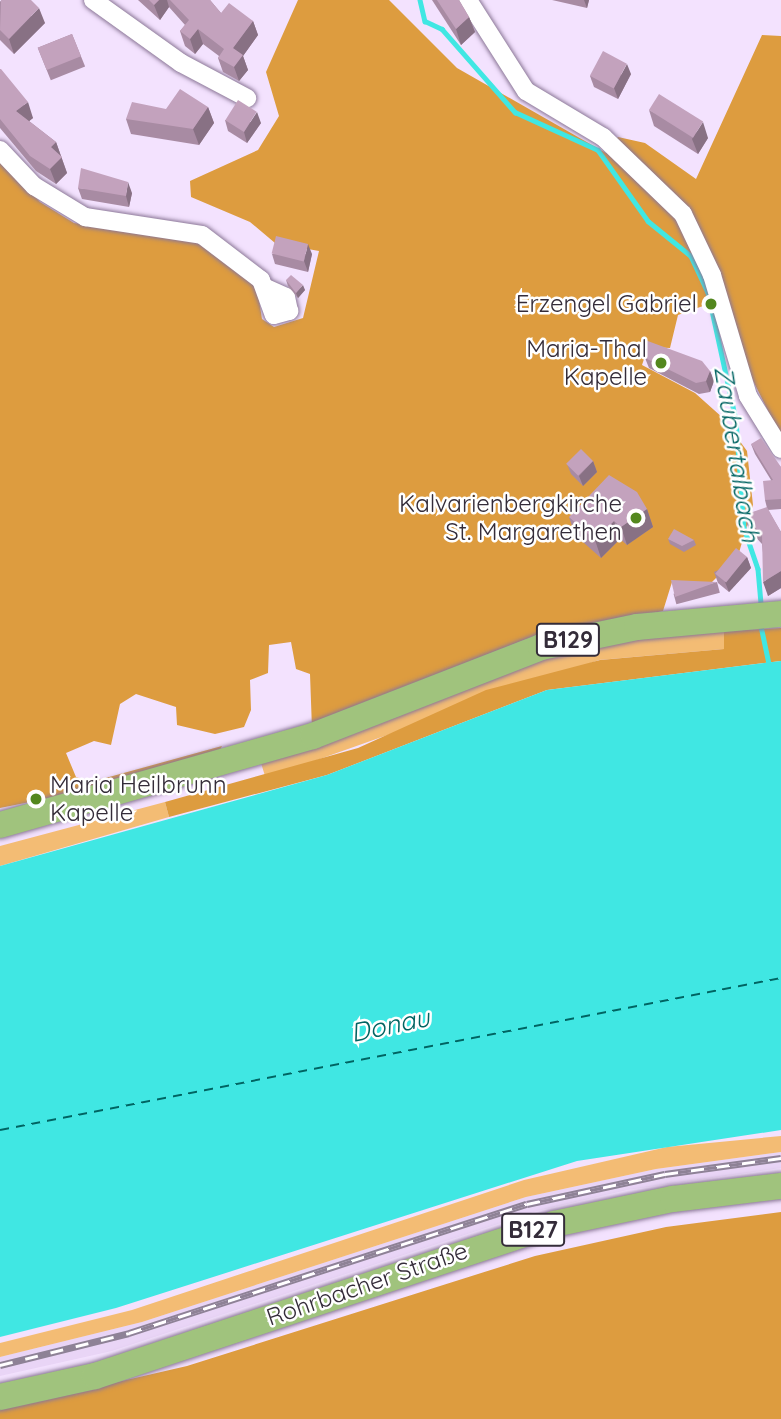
<!DOCTYPE html>
<html>
<head>
<meta charset="utf-8">
<style>
  body { margin:0 }
  #map { position:relative; width:781px; height:1419px; overflow:hidden; background:#f3e2fe; font-family:Quicksand,sans-serif }
  div>[style] { position:absolute }
  .built>* { inset:0; background:#e9d5f6 }
  .green>* { inset:0; background:#f3bc74 }
  .forest>* { inset:0; background:#dd9c3f }
  .water>* { inset:0; background:#40e7e3 }
  .stream>* { height:4.5px; margin:-2.25px; padding:0 2.25px; transform-origin:2.25px; border-radius:2.25px; background:#40e7e3 }
  .ferry>* { height:2px; margin-top:-1px; transform-origin:0; background:repeating-linear-gradient(90deg,#006462 0 9px,transparent 0 16px) }
  .roads { filter:drop-shadow(0 0 2px #8b7797) drop-shadow(0 0 2px #8b7797) }
  .street>* { height:18px; margin:-9px; padding:0 9px; transform-origin:9px; border-radius:9px; background:#fff }
  .primary>* { height:26px; margin:-13px; padding:0 13px; transform-origin:13px; border-radius:13px; background:#a0c37d }
  .rail>* { height:7px; margin-top:-3.5px; transform-origin:0; background:repeating-linear-gradient(90deg,#fff 0 13px,#8e8296 0 26px); box-sizing:border-box; border-block:2px solid #8e8296 }
  .wall>* { inset:0; background:#a88ba3; transform-origin:0 0 }
  .shaded-wall>* { inset:0; background:#887184 }
  .building>* { inset:0; background:#c3a2bd; transform-origin:0 0 }
  .dots>* { width:19px; height:19px; translate:-50% -50%; box-sizing:border-box; border:4px solid #fff; border-radius:50% }
  span { translate:-50% -50%; white-space:nowrap; text-align:center; line-height:1.15; -webkit-text-stroke:5px #fff; paint-order:stroke }
  .shield-label span { padding:2px 5px; background:#fff; border:2px solid; border-radius:5px; -webkit-text-stroke-width:0 }
  .shield-label { font-size:23px; color:#342c39; font-weight:700 }
  .poi-label { font-size:24px; color:#342c39 }
  .right { translate:-100% -50%; text-align:right }
  .left { translate:0 -50%; text-align:left }
  .street-label { font-size:24px; color:#342c39 }
  .water-label { font-size:26px; color:#006462; font-style:italic }
</style>
</head>
<body>
<div id="map">
  <div class="built">
    <div style="clip-path:polygon(781px 1152px,781px 1168px,627px 1190px,537px 1211px,112px 1351px,0 1376px,0 1357px,142px 1322px,526px 1197px,656px 1169px)"></div>
  </div>
  <div class="green">
    <div style="clip-path:polygon(724px 631px,724px 649px,599px 660px,286px 771px,265px 776px,261px 763px,525px 662px,618px 639px)"></div>
    <div style="clip-path:polygon(165px 802px,169px 817px,0 866px,0 846px)"></div>
    <div style="clip-path:polygon(781px 1136px,781px 1152px,656px 1169px,526px 1197px,142px 1322px,0 1357px,0 1343px,132px 1310px,524px 1180px,667px 1147px)"></div>
  </div>
  <div class="forest">
    <div style="clip-path:polygon(298px 0,389px 0,457px 68px,606px 153px,618px 137px,645px 143px,696px 179px,762px 35px,781px 36px,781px 437px,714px 302px,678px 315px,670px 348px,648px 347px,642px 365px,695px 393px,723px 418px,747px 451px,753px 505px,738px 556px,711px 583px,672px 582px,663px 611px,524px 640px,312px 729px,310px 674px,296px 669px,291px 642px,269px 645px,268px 673px,250px 680px,251px 710px,244px 727px,215px 734px,177px 725px,176px 707px,136px 694px,120px 704px,111px 745px,94px 741px,66px 753px,76px 777px,91px 782px,222px 746px,216px 758px,44px 802px,41px 792px,29px 795px,30px 802px,0 808px,0 159px,40px 202px,74px 223px,205px 244px,257px 287px,262px 319px,274px 327px,303px 318px,319px 251px,275px 243px,250px 222px,191px 197px,190px 181px,258px 150px,279px 116px,266px 72px)"></div>
    <div style="clip-path:polygon(781px 628px,781px 661px,547px 690px,327px 775px,169px 817px,165px 802px,358px 748px,486px 690px,600px 660px,724px 649px,724px 631px)"></div>
    <div style="clip-path:polygon(781px 1212px,781px 1419px,0 1419px,0 1409px,187px 1366px,535px 1256px,666px 1227px)"></div>
  </div>
  <div class="water">
    <div style="clip-path:polygon(781px 661px,781px 1130px,577px 1161px,116px 1308px,0 1337px,0 866px,327px 775px,547px 690px)"></div>
  </div>
  <div class="stream">
    <div style="left:420px;top:0;width:22px;rotate:77deg"></div>
    <div style="left:425px;top:21px;width:19px;rotate:25deg"></div>
    <div style="left:442px;top:29px;width:111px;rotate:48.7deg"></div>
    <div style="left:515px;top:112px;width:91px;rotate:24.6deg"></div>
    <div style="left:598px;top:150px;width:87px;rotate:54.8deg"></div>
    <div style="left:648px;top:221px;width:55px;rotate:39.1deg"></div>
    <div style="left:691px;top:256px;width:40px;rotate:65deg"></div>
    <div style="left:708px;top:292px;width:131px;rotate:77.7deg"></div>
    <div style="left:736px;top:420px;width:108px;rotate:85.8deg"></div>
    <div style="left:744px;top:528px;width:43px;rotate:71.1deg"></div>
    <div style="left:758px;top:569px;width:37px;rotate:85deg"></div>
    <div style="left:761px;top:626px;width:39px;rotate:78deg"></div>
  </div>
  <div class="ferry">
    <div style="left:0;top:1130px;width:796px;rotate:-11.01deg"></div>
  </div>
  <div class="roads">
    <div class="street">
      <div style="left:93px;top:0;width:108px;rotate:35.6deg"></div>
      <div style="left:181px;top:63px;width:75px;rotate:27.9deg"></div>
      <div style="left:468px;top:0;width:108px;rotate:57.5deg"></div>
      <div style="left:526px;top:91px;width:90px;rotate:30.9deg"></div>
      <div style="left:603px;top:137px;width:111px;rotate:43.9deg"></div>
      <div style="left:683px;top:214px;width:68px;rotate:64.6deg"></div>
      <div style="left:712px;top:275px;width:126px;rotate:73.4deg"></div>
      <div style="left:748px;top:396px;width:62px;rotate:58.1deg"></div>
      <div style="left:0;top:150px;width:50px;rotate:46.6deg"></div>
      <div style="left:34px;top:186px;width:60px;rotate:31.3deg"></div>
      <div style="left:85px;top:217px;width:118px;rotate:8.7deg"></div>
      <div style="left:202px;top:235px;width:74px;rotate:37.3deg"></div>
      <div style="left:261px;top:280px;width:37px;rotate:70deg"></div>
      <div style="left:274px;top:315px;width:16px;rotate:-15deg"></div>
      <div style="left:289px;top:311px;width:14px;rotate:-102deg"></div>
      <div style="left:286px;top:297px;width:22px;rotate:-156deg"></div>
    </div>
    <div class="primary">
      <div style="left:0;top:825px;width:325px;rotate:-15.9deg"></div>
      <div style="left:313px;top:736px;width:245px;rotate:-21.3deg"></div>
      <div style="left:541px;top:647px;width:98px;rotate:-11.8deg"></div>
      <div style="left:637px;top:627px;width:145px;rotate:-5.2deg"></div>
      <div style="left:0;top:1397px;width:97px;rotate:-12.5deg"></div>
      <div style="left:95px;top:1376px;width:484px;rotate:-18.3deg"></div>
      <div style="left:554px;top:1224px;width:122px;rotate:-11.9deg"></div>
      <div style="left:673px;top:1199px;width:109px;rotate:-6.9deg"></div>
    </div>
  </div>
  <div class="rail">
    <div style="left:0;top:1365px;width:133px;rotate:-13.9deg"></div>
    <div style="left:129px;top:1333px;width:418px;rotate:-18deg"></div>
    <div style="left:527px;top:1204px;width:141px;rotate:-12.3deg"></div>
    <div style="left:665px;top:1174px;width:117px;rotate:-7.9deg"></div>
  </div>
  <div class="wall">
    <div style="clip-path:polygon(138px 0,210px 0,221px 13px,253px 21px,258px 35px,243px 56px,248px 70px,239px 81px,223px 72px,218px 58px,219px 56px,203px 44px,195px 54px,185px 46px,180px 31px,185px 25px,169px 7px,160px 20px)"></div>
    <div style="clip-path:polygon(432px 0,459px 0,469px 17px,475px 32px,461px 45px)"></div>
    <div style="clip-path:polygon(552px 0,589px 0,587px 8px)"></div>
    <div style="clip-path:polygon(0 1px,45px 23px,14px 54px,0 40px)"></div>
    <div style="left:72px;top:34px;width:35px;height:37px;rotate:68deg"></div>
    <div style="clip-path:polygon(0 69px,33px 118px,29px 121px,56px 142px,67px 173px,56px 184px,36px 171px,0 128px)"></div>
    <div style="clip-path:polygon(631px 74px,618px 99px,594px 87px,590px 76px)"></div>
    <div style="clip-path:polygon(208px 107px,214px 123px,199px 145px,131px 134px,126px 119px,166px 109px)"></div>
    <div style="clip-path:polygon(649px 110px,708px 138px,698px 154px,654px 126px)"></div>
    <div style="clip-path:polygon(225px 120px,261px 123px,247px 143px,228px 131px)"></div>
    <div style="clip-path:polygon(78px 188px,132px 193px,129px 207px,82px 199px)"></div>
    <div style="clip-path:polygon(272px 254px,312px 254px,308px 272px,275px 264px)"></div>
    <div style="clip-path:polygon(286px 280px,305px 290px,298px 298px,288px 286px)"></div>
    <div style="clip-path:polygon(645px 358px,710px 371px,714px 381px,710px 392px,699px 394px,649px 368px)"></div>
    <div style="clip-path:polygon(751px 444px,781px 467px,781px 509px,768px 510px,781px 532px,781px 588px,768px 596px,762px 544px,749px 530px,744px 515px,767px 508px,765px 500px,771px 480px,755px 454px)"></div>
    <div style="clip-path:polygon(593px 461px,597px 472px,583px 486px,571px 474px,567px 464px)"></div>
    <div style="clip-path:polygon(647px 509px,653px 527px,627px 545px,620px 539px,601px 558px,575px 535px,569px 517px)"></div>
    <div style="clip-path:polygon(668px 539px,694px 540px,696px 545px,684px 552px,670px 544px)"></div>
    <div style="clip-path:polygon(747px 557px,751px 568px,729px 592px,718px 583px,714px 572px)"></div>
    <div style="left:717px;top:582px;width:11px;height:45px;rotate:75deg"></div>
  </div>
  <div class="shaded-wall">
    <div style="clip-path:polygon(159px 0,167px 0,169px 7px,160px 20px,154px 5px)"></div>
    <div style="clip-path:polygon(584px 0,589px 0,587px 8px)"></div>
    <div style="clip-path:polygon(39px 8px,45px 23px,14px 54px,9px 39px)"></div>
    <div style="clip-path:polygon(469px 17px,475px 32px,461px 45px,456px 29px)"></div>
    <div style="clip-path:polygon(253px 21px,258px 35px,243px 56px,248px 70px,239px 81px,234px 67px,233px 48px)"></div>
    <div style="clip-path:polygon(198px 29px,203px 44px,195px 54px,190px 39px)"></div>
    <div style="clip-path:polygon(627px 64px,631px 74px,618px 99px,614px 88px)"></div>
    <div style="clip-path:polygon(28px 102px,33px 118px,22px 127px,16px 111px)"></div>
    <div style="clip-path:polygon(208px 107px,214px 123px,199px 145px,193px 129px)"></div>
    <div style="clip-path:polygon(257px 112px,261px 123px,247px 143px,244px 132px)"></div>
    <div style="clip-path:polygon(703px 122px,708px 138px,698px 154px,692px 139px)"></div>
    <div style="clip-path:polygon(56px 142px,67px 173px,56px 184px,50px 169px,51px 147px)"></div>
    <div style="clip-path:polygon(128px 182px,132px 193px,129px 207px,126px 196px)"></div>
    <div style="clip-path:polygon(308px 244px,312px 254px,308px 272px,304px 261px)"></div>
    <div style="clip-path:polygon(303px 285px,305px 290px,298px 298px,296px 293px)"></div>
    <div style="clip-path:polygon(710px 371px,714px 381px,710px 392px,706px 381px)"></div>
    <div style="clip-path:polygon(593px 461px,597px 472px,583px 486px,579px 476px)"></div>
    <div style="clip-path:polygon(647px 509px,653px 527px,627px 545px,621px 527px)"></div>
    <div style="clip-path:polygon(614px 521px,620px 539px,601px 558px,595px 540px)"></div>
    <div style="clip-path:polygon(747px 557px,751px 568px,729px 592px,725px 582px)"></div>
    <div style="clip-path:polygon(781px 571px,781px 588px,768px 596px,763px 582px)"></div>
  </div>
  <div class="building">
    <div style="clip-path:polygon(1px 0,31px 0,39px 8px,9px 39px,0 30px)"></div>
    <div style="clip-path:polygon(149px 0,159px 0,154px 5px)"></div>
    <div style="clip-path:polygon(170px 0,210px 0,221px 13px,229px 3px,253px 21px,233px 48px,243px 55px,234px 67px,218px 58px,224px 49px,198px 29px,190px 39px,180px 31px,189px 20px)"></div>
    <div style="clip-path:polygon(437px 0,459px 0,469px 17px,456px 29px)"></div>
    <div style="left:72px;top:34px;width:24px;height:37px;rotate:68deg"></div>
    <div style="left:603px;top:51px;width:27px;height:28px;rotate:28deg"></div>
    <div style="clip-path:polygon(0 69px,1px 69px,28px 102px,16px 111px,56px 142px,51px 147px,62px 157px,50px 169px,30px 156px,0 119px)"></div>
    <div style="clip-path:polygon(180px 89px,208px 107px,193px 129px,126px 119px,132px 102px,166px 109px)"></div>
    <div style="left:659px;top:94px;width:52px;height:19px;rotate:32deg"></div>
    <div style="left:238px;top:100px;width:22px;height:24px;rotate:32deg"></div>
    <div style="clip-path:polygon(81px 168px,128px 182px,126px 196px,78px 188px)"></div>
    <div style="left:276px;top:236px;width:33px;height:18px;rotate:14deg"></div>
    <div style="clip-path:polygon(291px 275px,303px 285px,296px 293px,286px 280px)"></div>
    <div style="clip-path:polygon(645px 340px,702px 361px,710px 371px,706px 381px,696px 383px,645px 358px)"></div>
    <div style="clip-path:polygon(761px 438px,781px 467px,781px 499px,765px 500px,763px 481px,773px 480px,751px 444px)"></div>
    <div style="left:581px;top:449px;width:17px;height:21px;rotate:45deg"></div>
    <div style="clip-path:polygon(609px 475px,637px 492px,647px 509px,621px 527px,614px 521px,595px 540px,569px 517px)"></div>
    <div style="clip-path:polygon(767px 507px,781px 532px,781px 571px,763px 582px,762px 535px,744px 515px)"></div>
    <div style="clip-path:polygon(674px 529px,694px 540px,682px 546px,668px 539px)"></div>
    <div style="left:736px;top:548px;width:14px;height:33px;rotate:39deg"></div>
    <div style="clip-path:polygon(671px 580px,717px 582px,675px 597px)"></div>
  </div>
  <div class="dots">
    <div style="left:711px;top:304px;background:#53871e"></div>
    <div style="left:661px;top:363px;background:#53871e"></div>
    <div style="left:636px;top:518px;background:#53871e"></div>
    <div style="left:36px;top:799px;background:#53871e"></div>
  </div>
  <div class="shield-label">
    <span style="left:568px;top:640px">B129</span>
    <span style="left:533px;top:1230px">B127</span>
  </div>
  <div class="poi-label">
    <span class="right" style="left:697px;top:304px">Erzengel Gabriel</span>
    <span class="right" style="left:647px;top:363px">Maria-Thal<br>Kapelle</span>
    <span class="right" style="left:622px;top:518px">Kalvarienbergkirche<br>St. Margarethen</span>
    <span class="left" style="left:50px;top:799px">Maria Heilbrunn<br>Kapelle</span>
  </div>
  <div class="street-label">
    <span style="left:367px;top:1284px;rotate:-19deg">Rohrbacher Straße</span>
  </div>
  <div class="water-label">
    <span style="left:737px;top:454px;rotate:81deg">Zaubertalbach</span>
    <span style="left:390px;top:1025px;rotate:-12deg">Donau</span>
  </div>
</div>
</body>
</html>
